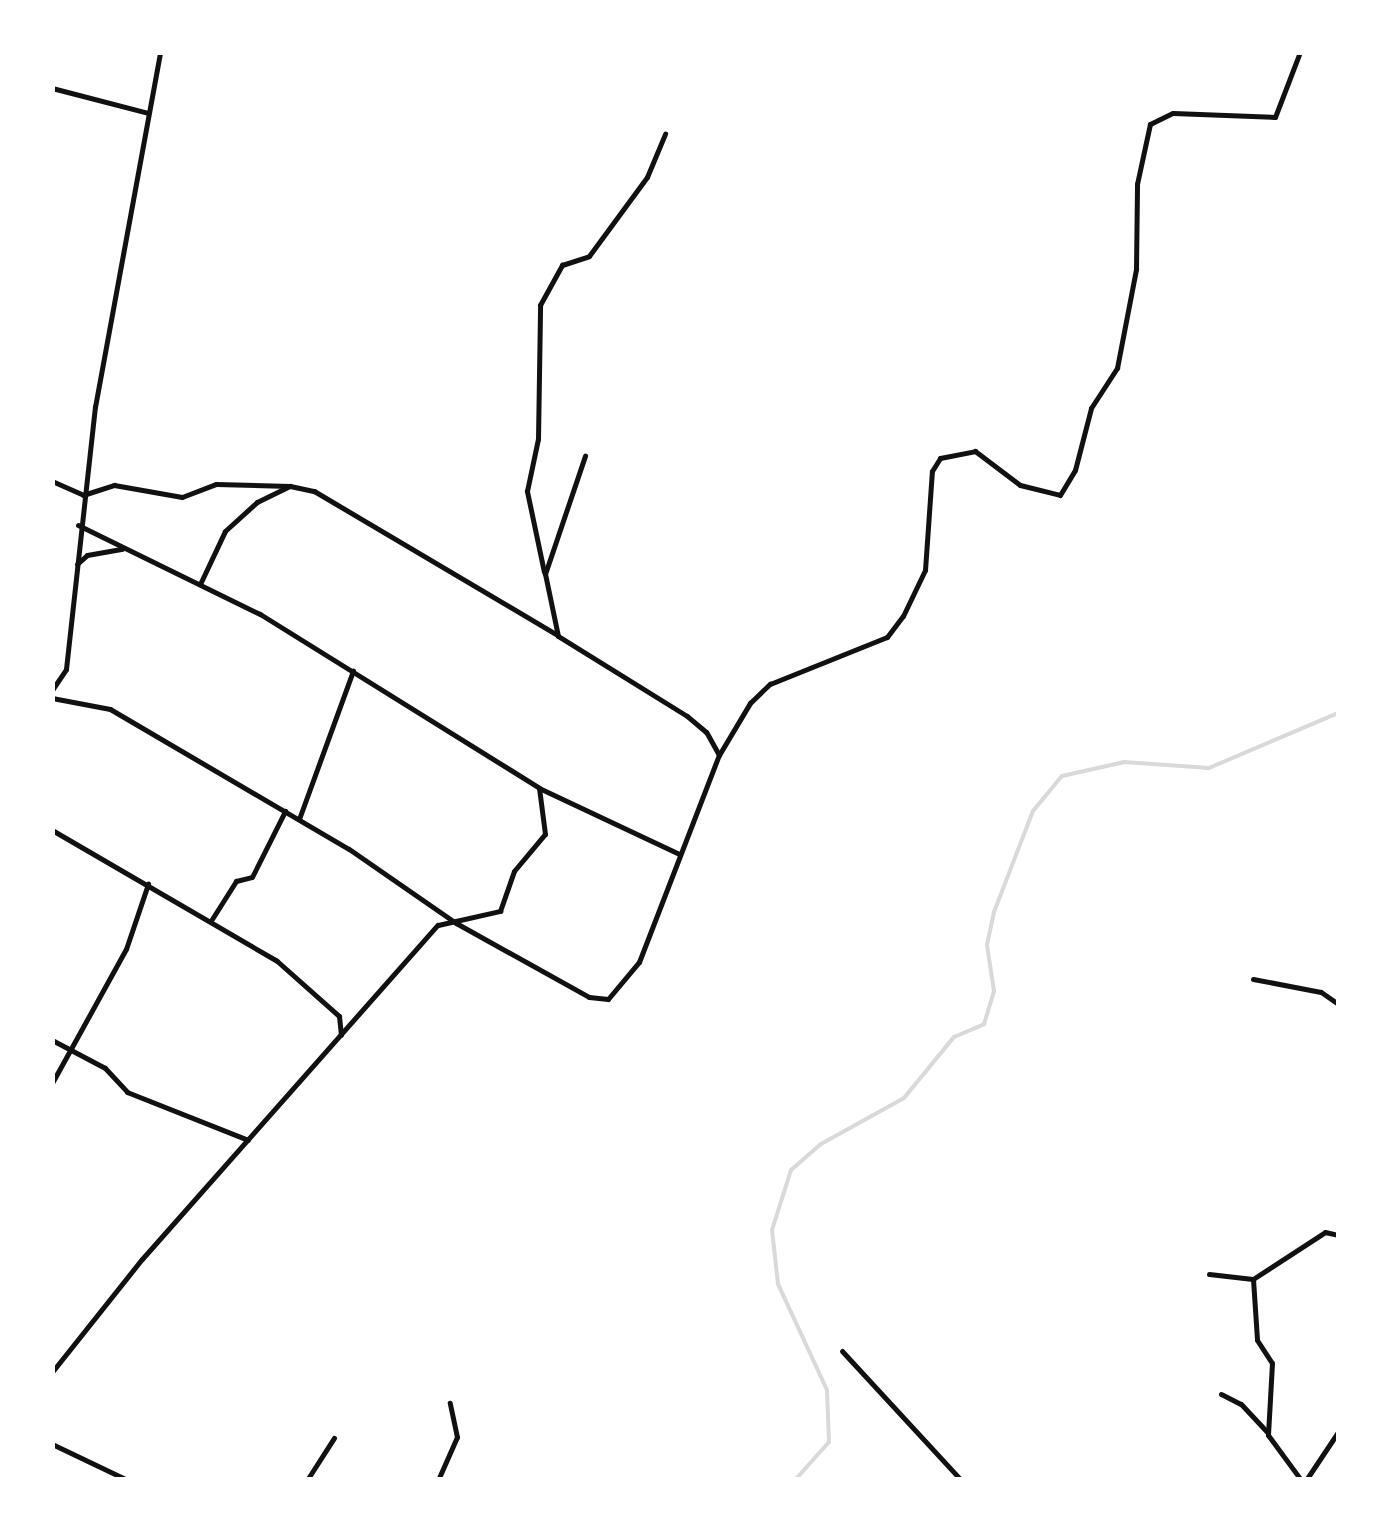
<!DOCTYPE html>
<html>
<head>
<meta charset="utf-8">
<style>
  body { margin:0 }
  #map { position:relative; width:1391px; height:1532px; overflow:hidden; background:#fff; font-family:Roboto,sans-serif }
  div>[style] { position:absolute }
  .stream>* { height:4px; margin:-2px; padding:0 2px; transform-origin:2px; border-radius:2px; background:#d9d9d9 }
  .minor>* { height:5px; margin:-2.5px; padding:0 2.5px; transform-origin:2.5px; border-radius:2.5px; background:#111 }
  span { translate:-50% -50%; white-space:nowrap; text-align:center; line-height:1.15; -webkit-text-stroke:9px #fff; paint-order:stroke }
  .frame { position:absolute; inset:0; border:55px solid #fff; pointer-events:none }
</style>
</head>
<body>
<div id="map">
  <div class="stream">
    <div style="left:795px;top:1480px;width:51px;rotate:-48.2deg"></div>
    <div style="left:829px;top:1442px;width:52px;rotate:-92.2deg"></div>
    <div style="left:827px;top:1390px;width:117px;rotate:-114.8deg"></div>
    <div style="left:778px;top:1284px;width:54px;rotate:-96.3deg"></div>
    <div style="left:772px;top:1230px;width:63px;rotate:-72.4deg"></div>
    <div style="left:791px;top:1170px;width:40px;rotate:-41deg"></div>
    <div style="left:821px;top:1144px;width:95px;rotate:-29deg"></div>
    <div style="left:904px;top:1098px;width:79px;rotate:-50.7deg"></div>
    <div style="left:954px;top:1037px;width:33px;rotate:-23deg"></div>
    <div style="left:984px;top:1024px;width:34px;rotate:-73deg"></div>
    <div style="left:994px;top:991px;width:47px;rotate:-98.7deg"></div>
    <div style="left:987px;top:945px;width:34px;rotate:-78deg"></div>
    <div style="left:994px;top:912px;width:108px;rotate:-68.9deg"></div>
    <div style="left:1033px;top:811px;width:45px;rotate:-50.4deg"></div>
    <div style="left:1062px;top:776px;width:64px;rotate:-12.7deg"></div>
    <div style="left:1124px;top:762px;width:85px;rotate:4deg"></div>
    <div style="left:1209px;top:768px;width:140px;rotate:-23.1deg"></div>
  </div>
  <div class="minor">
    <div style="left:52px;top:88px;width:99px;rotate:14.6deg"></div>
    <div style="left:52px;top:481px;width:34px;rotate:24deg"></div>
    <div style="left:83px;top:495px;width:33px;rotate:-18deg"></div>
    <div style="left:114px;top:485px;width:69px;rotate:10deg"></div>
    <div style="left:182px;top:497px;width:36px;rotate:-21deg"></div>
    <div style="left:216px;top:484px;width:74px;rotate:1.5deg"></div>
    <div style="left:78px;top:525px;width:203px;rotate:26.1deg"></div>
    <div style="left:260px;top:614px;width:329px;rotate:31.9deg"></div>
    <div style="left:539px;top:788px;width:155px;rotate:25.2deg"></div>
    <div style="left:77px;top:564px;width:13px;rotate:-42deg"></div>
    <div style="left:87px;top:555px;width:36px;rotate:-10deg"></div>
    <div style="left:544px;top:572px;width:83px;rotate:-101.9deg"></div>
    <div style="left:527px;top:491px;width:53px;rotate:-78.1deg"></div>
    <div style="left:538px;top:439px;width:134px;rotate:-89.1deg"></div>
    <div style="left:540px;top:305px;width:46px;rotate:-61.2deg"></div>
    <div style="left:562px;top:265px;width:28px;rotate:-18deg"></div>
    <div style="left:589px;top:256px;width:98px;rotate:-53.7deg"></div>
    <div style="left:647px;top:177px;width:47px;rotate:-67.3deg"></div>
    <div style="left:201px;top:582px;width:56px;rotate:-64.8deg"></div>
    <div style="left:225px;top:531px;width:43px;rotate:-42.2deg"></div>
    <div style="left:257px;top:502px;width:37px;rotate:-26deg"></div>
    <div style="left:290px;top:486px;width:25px;rotate:12deg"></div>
    <div style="left:314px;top:491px;width:281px;rotate:30.6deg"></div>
    <div style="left:52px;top:690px;width:25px;rotate:-56deg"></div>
    <div style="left:66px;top:669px;width:264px;rotate:-83.7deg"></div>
    <div style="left:95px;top:407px;width:361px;rotate:-79.6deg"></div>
    <div style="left:52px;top:698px;width:59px;rotate:10.7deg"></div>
    <div style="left:110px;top:709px;width:277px;rotate:30.4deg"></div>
    <div style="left:349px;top:849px;width:130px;rotate:34.7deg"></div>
    <div style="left:456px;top:923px;width:152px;rotate:29.1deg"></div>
    <div style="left:589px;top:997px;width:19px;rotate:6deg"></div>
    <div style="left:608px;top:999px;width:48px;rotate:-50deg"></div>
    <div style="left:639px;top:962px;width:222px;rotate:-68.9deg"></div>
    <div style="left:719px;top:755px;width:26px;rotate:-119deg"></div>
    <div style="left:706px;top:732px;width:25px;rotate:-140deg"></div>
    <div style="left:687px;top:716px;width:152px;rotate:-148.2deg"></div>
    <div style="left:558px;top:636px;width:63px;rotate:-101.8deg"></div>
    <div style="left:545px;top:574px;width:125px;rotate:-71.3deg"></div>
    <div style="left:719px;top:755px;width:61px;rotate:-59.2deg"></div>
    <div style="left:750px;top:703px;width:28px;rotate:-44deg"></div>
    <div style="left:770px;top:684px;width:126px;rotate:-21.9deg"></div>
    <div style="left:887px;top:637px;width:26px;rotate:-53deg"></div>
    <div style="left:903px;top:616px;width:51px;rotate:-64.4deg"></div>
    <div style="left:925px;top:570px;width:99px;rotate:-86deg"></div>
    <div style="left:932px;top:471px;width:15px;rotate:-58deg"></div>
    <div style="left:940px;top:458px;width:36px;rotate:-11deg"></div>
    <div style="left:975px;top:451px;width:56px;rotate:37.1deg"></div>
    <div style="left:1020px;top:485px;width:41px;rotate:14deg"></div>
    <div style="left:1060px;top:495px;width:29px;rotate:-59deg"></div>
    <div style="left:1075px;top:470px;width:64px;rotate:-75.5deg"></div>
    <div style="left:1091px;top:408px;width:48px;rotate:-57deg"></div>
    <div style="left:1117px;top:368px;width:101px;rotate:-79.1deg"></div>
    <div style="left:1136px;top:269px;width:85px;rotate:-89.3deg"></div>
    <div style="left:1137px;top:184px;width:61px;rotate:-77.8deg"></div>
    <div style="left:1150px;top:124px;width:25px;rotate:-26deg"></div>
    <div style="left:1173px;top:113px;width:102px;rotate:2.2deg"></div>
    <div style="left:1275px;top:117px;width:70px;rotate:-69deg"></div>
    <div style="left:299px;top:819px;width:158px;rotate:-70deg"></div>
    <div style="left:52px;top:830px;width:260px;rotate:30.2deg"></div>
    <div style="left:277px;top:961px;width:83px;rotate:41.6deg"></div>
    <div style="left:339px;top:1016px;width:19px;rotate:84deg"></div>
    <div style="left:212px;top:919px;width:45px;rotate:-57.7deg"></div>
    <div style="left:236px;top:881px;width:16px;rotate:-14deg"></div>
    <div style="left:252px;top:877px;width:74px;rotate:-63.4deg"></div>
    <div style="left:1253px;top:979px;width:69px;rotate:10.8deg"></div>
    <div style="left:1321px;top:992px;width:21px;rotate:35deg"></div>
    <div style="left:52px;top:1040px;width:60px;rotate:27.8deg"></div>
    <div style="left:105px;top:1068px;width:33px;rotate:47deg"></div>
    <div style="left:127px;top:1092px;width:130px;rotate:21.6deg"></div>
    <div style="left:52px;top:1083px;width:153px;rotate:-61.1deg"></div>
    <div style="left:126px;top:949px;width:69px;rotate:-71.3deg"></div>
    <div style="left:1209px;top:1274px;width:44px;rotate:6.5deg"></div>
    <div style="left:1253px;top:1279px;width:86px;rotate:-33.1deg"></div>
    <div style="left:1325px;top:1232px;width:13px;rotate:13deg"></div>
    <div style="left:1253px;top:1279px;width:61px;rotate:86.2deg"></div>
    <div style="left:1257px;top:1340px;width:27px;rotate:57deg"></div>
    <div style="left:1272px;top:1363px;width:72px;rotate:93.2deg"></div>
    <div style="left:1268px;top:1435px;width:56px;rotate:53.7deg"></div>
    <div style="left:842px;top:1351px;width:176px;rotate:47.3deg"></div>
    <div style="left:52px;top:1372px;width:144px;rotate:-51.5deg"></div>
    <div style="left:142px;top:1259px;width:446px;rotate:-48.5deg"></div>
    <div style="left:438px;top:925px;width:64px;rotate:-12.7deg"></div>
    <div style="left:500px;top:911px;width:42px;rotate:-70.7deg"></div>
    <div style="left:514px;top:871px;width:48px;rotate:-50deg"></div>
    <div style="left:545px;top:834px;width:46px;rotate:-97.4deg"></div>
    <div style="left:1221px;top:1394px;width:22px;rotate:27deg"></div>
    <div style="left:1241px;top:1404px;width:38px;rotate:47deg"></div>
    <div style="left:52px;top:1444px;width:83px;rotate:25.6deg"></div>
    <div style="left:307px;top:1480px;width:50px;rotate:-57.3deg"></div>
    <div style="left:438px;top:1480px;width:47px;rotate:-66.2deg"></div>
    <div style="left:457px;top:1437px;width:35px;rotate:-102deg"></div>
    <div style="left:1306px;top:1480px;width:58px;rotate:-56.3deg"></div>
  </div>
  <div class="frame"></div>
</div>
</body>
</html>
